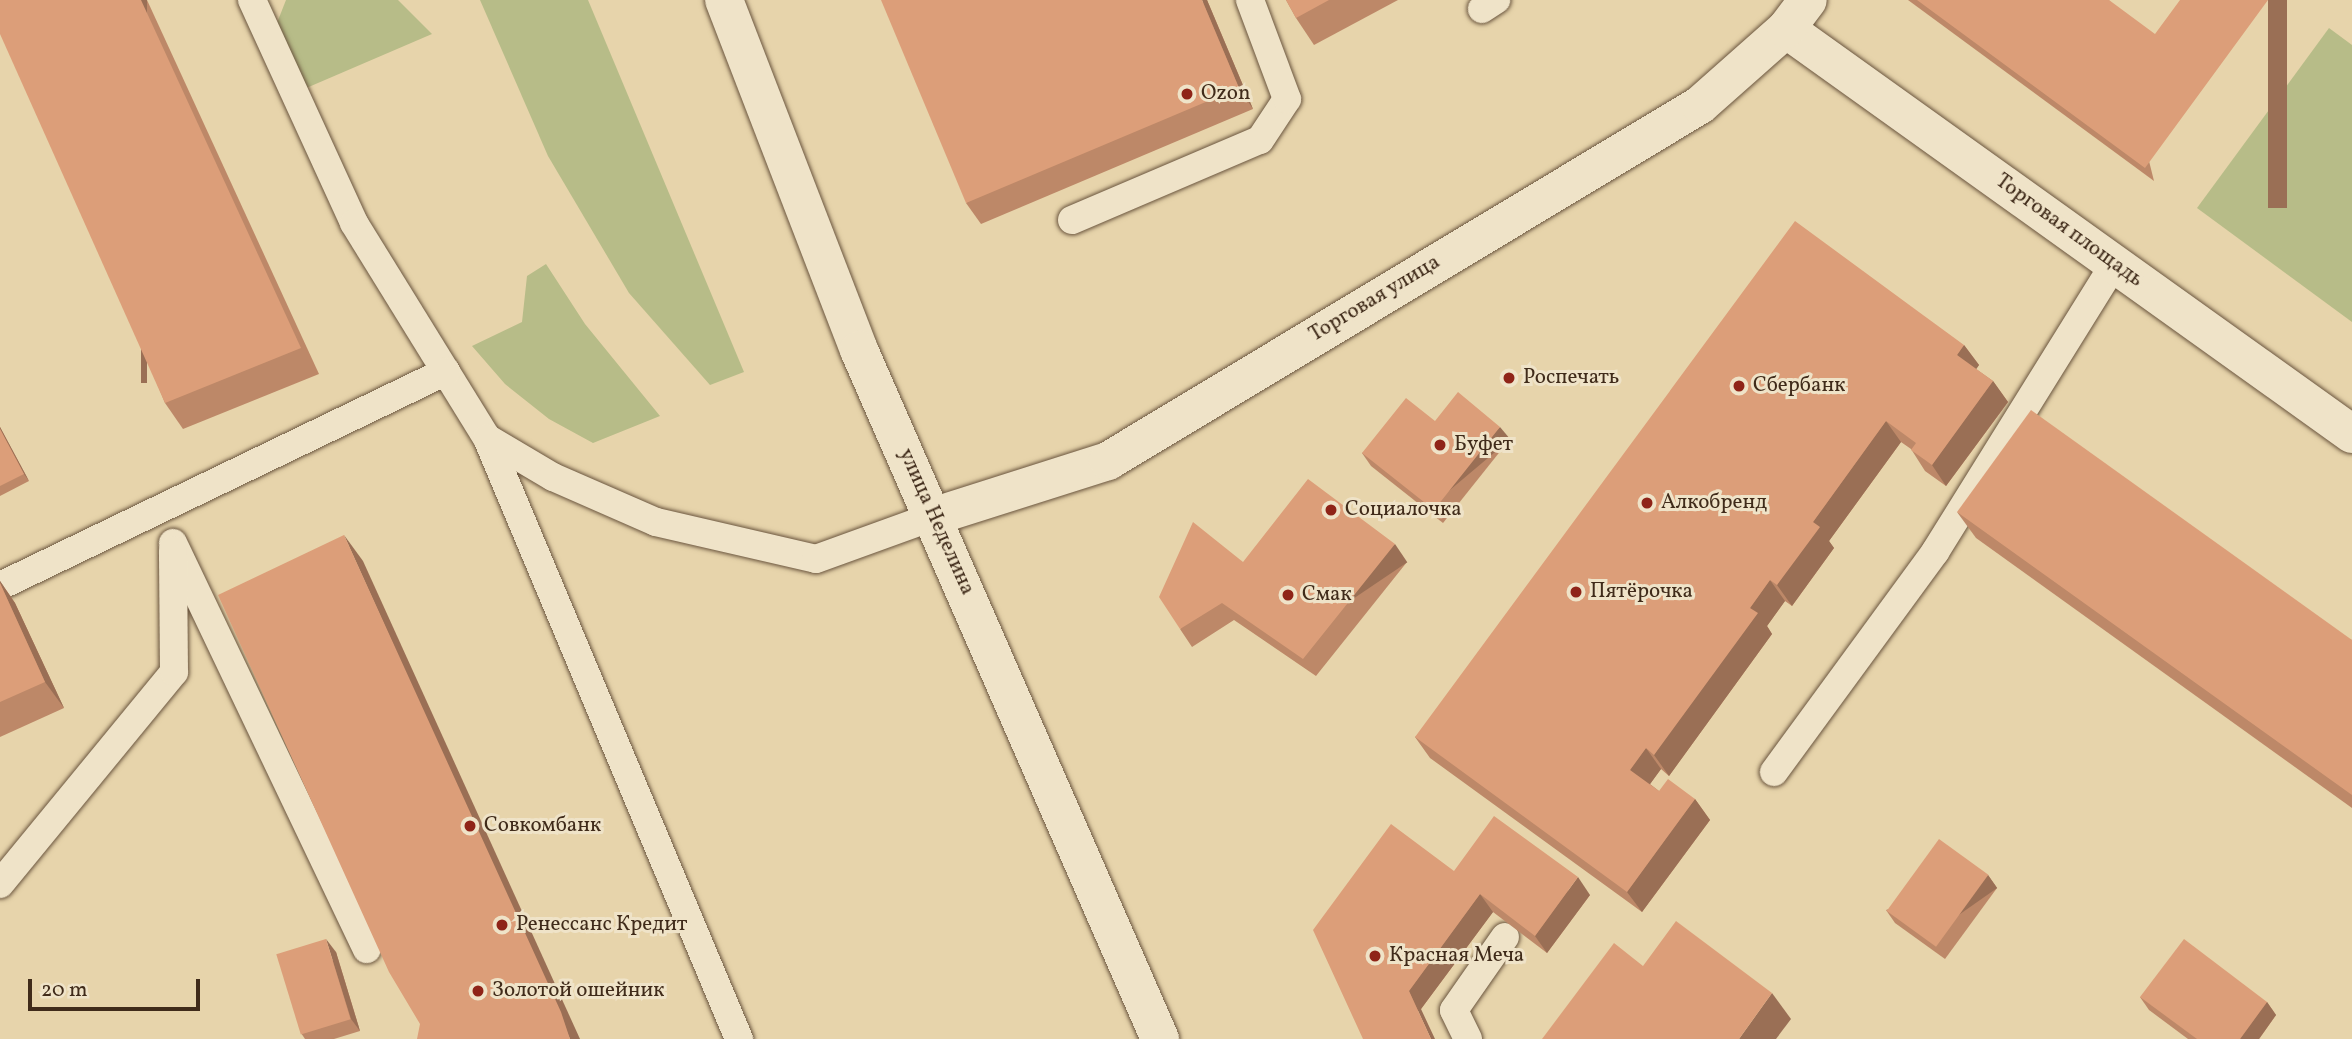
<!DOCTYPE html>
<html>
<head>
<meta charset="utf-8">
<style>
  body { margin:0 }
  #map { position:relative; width:2352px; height:1039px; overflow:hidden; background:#e7d4ab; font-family:Vollkorn,serif }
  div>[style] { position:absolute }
  .green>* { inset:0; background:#b7bc88 }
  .roads { filter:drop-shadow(0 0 2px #6a553e) drop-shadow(0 0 2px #6a553e) }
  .service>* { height:28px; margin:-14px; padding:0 14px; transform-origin:14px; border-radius:14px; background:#efe3c8 }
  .minor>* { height:38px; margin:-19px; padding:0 19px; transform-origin:19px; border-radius:19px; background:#efe3c8 }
  .secondary>* { height:38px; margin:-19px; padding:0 19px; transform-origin:19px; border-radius:19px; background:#efe3c8 }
  .wall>* { inset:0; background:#bd8868 }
  .shaded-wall>* { inset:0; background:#9a6f55; transform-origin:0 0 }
  .building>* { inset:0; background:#dc9e79; transform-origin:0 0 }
  .dots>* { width:19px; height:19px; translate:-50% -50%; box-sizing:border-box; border:4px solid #efe3c8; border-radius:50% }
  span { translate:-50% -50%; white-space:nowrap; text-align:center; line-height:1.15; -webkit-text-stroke:6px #efe3c8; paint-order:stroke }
  .poi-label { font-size:21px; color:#402b1a }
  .left { translate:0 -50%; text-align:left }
  .street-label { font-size:21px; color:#402b1a }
  .scale { position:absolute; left:28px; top:979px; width:172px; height:32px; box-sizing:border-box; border:4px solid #402b1a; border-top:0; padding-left:9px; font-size:21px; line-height:24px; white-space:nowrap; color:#402b1a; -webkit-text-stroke:5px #efe3c8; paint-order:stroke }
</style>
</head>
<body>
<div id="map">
  <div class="green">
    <div style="clip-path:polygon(286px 0,398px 0,432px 34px,304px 89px,275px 28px)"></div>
    <div style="clip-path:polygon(480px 0,588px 0,744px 372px,710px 385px,629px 293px,548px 156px)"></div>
    <div style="clip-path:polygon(2329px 28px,2352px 45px,2352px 322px,2197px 208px)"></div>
    <div style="clip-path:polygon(546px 264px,585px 324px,660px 416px,593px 443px,549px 419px,505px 384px,472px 346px,522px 322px,527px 276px)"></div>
  </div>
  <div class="roads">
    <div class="service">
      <div style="left:252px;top:0;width:245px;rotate:65.4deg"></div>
      <div style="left:354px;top:223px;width:253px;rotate:58.3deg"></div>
      <div style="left:487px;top:438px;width:77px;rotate:30.6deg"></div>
      <div style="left:553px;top:477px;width:112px;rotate:23.6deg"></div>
      <div style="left:656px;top:522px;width:164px;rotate:13deg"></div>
      <div style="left:816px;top:559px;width:127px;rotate:-19.9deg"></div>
      <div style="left:1482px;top:9px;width:17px;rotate:-33deg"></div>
      <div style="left:1072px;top:220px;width:204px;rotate:-23.1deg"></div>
      <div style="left:1260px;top:140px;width:49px;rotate:-56.6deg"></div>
      <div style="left:1287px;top:99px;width:106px;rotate:-110.5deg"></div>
      <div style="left:487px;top:438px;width:652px;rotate:67.25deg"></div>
      <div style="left:173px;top:543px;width:450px;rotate:64.5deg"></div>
      <div style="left:0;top:586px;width:495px;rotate:-25.7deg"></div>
      <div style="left:1774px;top:772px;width:273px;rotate:-53.8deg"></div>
      <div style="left:1935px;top:552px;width:339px;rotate:-58.1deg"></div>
      <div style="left:0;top:884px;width:274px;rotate:-50.6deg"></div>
      <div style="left:174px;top:672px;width:122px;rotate:-90.5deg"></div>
      <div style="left:1468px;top:1039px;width:32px;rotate:-116deg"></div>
      <div style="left:1454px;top:1010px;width:89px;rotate:-55.1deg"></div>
    </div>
    <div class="minor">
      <div style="left:1786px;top:29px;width:696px;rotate:35.59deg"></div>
      <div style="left:935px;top:516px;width:182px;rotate:-17.6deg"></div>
      <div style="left:1108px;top:461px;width:691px;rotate:-31.02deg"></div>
      <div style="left:1700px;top:105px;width:115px;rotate:-41.5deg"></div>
      <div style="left:1786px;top:29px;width:36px;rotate:-53deg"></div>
    </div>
    <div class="secondary">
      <div style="left:724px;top:0;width:375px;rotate:68.9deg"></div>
      <div style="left:859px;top:350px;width:752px;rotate:66.4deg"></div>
    </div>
  </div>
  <div class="wall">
    <div style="clip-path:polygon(0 0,147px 0,319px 374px,183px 429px,165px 403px)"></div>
    <div style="clip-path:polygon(1207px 0,1253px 109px,981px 224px,966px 203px)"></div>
    <div style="clip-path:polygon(1286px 0,1398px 0,1314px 45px,1296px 18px)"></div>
    <div style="clip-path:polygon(1908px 0,2109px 0,2154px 181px)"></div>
    <div style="clip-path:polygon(1964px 345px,1979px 365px,1976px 369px,1993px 381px,2008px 402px,1946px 486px,1925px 471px,1911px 449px,1901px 442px,1829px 541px,1834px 548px,1792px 606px,1785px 601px,1767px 626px,1772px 634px,1669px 776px,1661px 769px,1650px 784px,1659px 791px,1695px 799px,1710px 820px,1642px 912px,1430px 758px,1415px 737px)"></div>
    <div style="clip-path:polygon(1435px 421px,1510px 439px,1443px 523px,1371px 466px,1362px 453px)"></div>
    <div style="clip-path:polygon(0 427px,29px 481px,0 496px)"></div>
    <div style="clip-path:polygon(1957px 512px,2352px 640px,2352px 808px,1976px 538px)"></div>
    <div style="clip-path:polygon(1243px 562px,1407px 562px,1316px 676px,1234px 620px,1192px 647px,1180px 629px)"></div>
    <div style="clip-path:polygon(0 581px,15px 603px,64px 708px,0 737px)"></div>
    <div style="clip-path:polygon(1454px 871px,1590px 895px,1547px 953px,1493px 912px,1421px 1009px,1363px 1039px)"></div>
    <div style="clip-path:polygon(1988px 875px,1997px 888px,1945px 959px,1895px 923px,1886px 910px)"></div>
    <div style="clip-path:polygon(336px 952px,360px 1031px,334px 1039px,305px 1039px,301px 1033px)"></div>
    <div style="clip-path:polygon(2140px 997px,2267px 1002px,2276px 1015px,2259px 1039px,2188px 1039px,2149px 1010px)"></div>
  </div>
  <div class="shaded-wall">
    <div style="left:141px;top:0;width:6px;height:383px"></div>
    <div style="clip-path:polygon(1202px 0,1207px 0,1253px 109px,1239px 88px)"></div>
    <div style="left:2268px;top:0;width:19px;height:208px"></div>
    <div style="clip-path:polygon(1964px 345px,1979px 365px,1972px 375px,1957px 355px)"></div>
    <div style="clip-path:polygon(1993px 381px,2008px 402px,1946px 486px,1932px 465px)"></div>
    <div style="clip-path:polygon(1886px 421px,1901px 442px,1829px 541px,1834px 548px,1792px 606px,1777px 585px,1813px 522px)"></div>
    <div style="clip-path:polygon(0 427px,29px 481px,24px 474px,0 429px)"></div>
    <div style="left:1500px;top:427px;width:16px;height:106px;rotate:50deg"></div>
    <div style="clip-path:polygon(344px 535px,363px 561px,580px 1039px,570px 1039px)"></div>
    <div style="left:1395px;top:544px;width:22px;height:147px;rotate:56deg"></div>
    <div style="clip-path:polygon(1770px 580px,1785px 601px,1767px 626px,1772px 634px,1669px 776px,1654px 755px,1750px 608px)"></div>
    <div style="clip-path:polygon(0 581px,15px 603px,64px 708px,45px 682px,0 583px)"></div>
    <div style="clip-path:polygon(1646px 748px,1661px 769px,1645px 791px,1630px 770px)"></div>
    <div style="clip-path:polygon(1695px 799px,1710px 820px,1642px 912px,1627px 892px)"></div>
    <div style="left:1988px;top:875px;width:16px;height:88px;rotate:55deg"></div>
    <div style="clip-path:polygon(1578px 877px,1590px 895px,1547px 953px,1535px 936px)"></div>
    <div style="clip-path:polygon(1480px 894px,1493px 912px,1421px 1009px,1435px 1039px,1431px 1039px,1409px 991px)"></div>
    <div style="clip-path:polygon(326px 939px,336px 952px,360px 1031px,351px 1019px)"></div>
    <div style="clip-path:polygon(1772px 993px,1791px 1019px,1776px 1039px,1739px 1039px)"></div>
    <div style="clip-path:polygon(2267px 1002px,2276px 1015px,2259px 1039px,2240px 1039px)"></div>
  </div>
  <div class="building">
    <div style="clip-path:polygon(0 0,141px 0,301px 348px,165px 403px,0 34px)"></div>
    <div style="clip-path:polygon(881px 0,1202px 0,1239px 88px,966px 203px)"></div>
    <div style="clip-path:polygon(1286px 0,1329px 0,1296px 18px)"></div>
    <div style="clip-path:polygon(1917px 0,2109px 0,2155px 34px,2180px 0,2268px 0,2145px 168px)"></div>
    <div style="clip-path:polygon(1795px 221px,1964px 345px,1957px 355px,1993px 381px,1932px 465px,1911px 450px,1916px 443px,1886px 421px,1813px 522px,1820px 527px,1777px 585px,1770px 580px,1750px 608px,1758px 613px,1654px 755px,1646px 748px,1630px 770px,1659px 791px,1668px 779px,1695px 799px,1627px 892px,1415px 737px)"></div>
    <div style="clip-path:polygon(1458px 392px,1500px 427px,1434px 510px,1362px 453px,1406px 398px,1435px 421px)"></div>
    <div style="clip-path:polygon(2031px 410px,2352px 640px,2352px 795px,1957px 512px)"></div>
    <div style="clip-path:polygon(0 429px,24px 474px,0 486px)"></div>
    <div style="clip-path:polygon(1308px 479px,1395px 544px,1303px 659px,1222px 603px,1180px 629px,1159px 597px,1193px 522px,1243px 562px)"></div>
    <div style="clip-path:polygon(344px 535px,561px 1012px,570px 1039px,417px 1039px,420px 1024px,389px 972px,218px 595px)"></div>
    <div style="clip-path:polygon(0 583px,45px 682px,0 702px)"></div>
    <div style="clip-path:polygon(1494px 816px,1578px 877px,1535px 936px,1480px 894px,1409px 991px,1431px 1039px,1363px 1039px,1313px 930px,1391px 824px,1454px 871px)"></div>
    <div style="left:1939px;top:839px;width:61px;height:89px;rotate:36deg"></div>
    <div style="clip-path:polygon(1676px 921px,1772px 993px,1739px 1039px,1542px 1039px,1614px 943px,1643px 966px)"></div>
    <div style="left:326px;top:939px;width:84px;height:52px;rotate:73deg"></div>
    <div style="clip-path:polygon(2184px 939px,2267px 1002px,2240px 1039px,2197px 1039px,2140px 997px)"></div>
  </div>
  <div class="dots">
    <div style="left:1187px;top:94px;background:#8f2418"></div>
    <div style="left:1509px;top:378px;background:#8f2418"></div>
    <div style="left:1739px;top:386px;background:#8f2418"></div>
    <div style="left:1440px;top:445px;background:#8f2418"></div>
    <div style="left:1647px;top:503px;background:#8f2418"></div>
    <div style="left:1331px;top:510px;background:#8f2418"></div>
    <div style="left:1576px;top:592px;background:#8f2418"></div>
    <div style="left:1288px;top:595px;background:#8f2418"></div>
    <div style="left:470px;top:826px;background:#8f2418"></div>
    <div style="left:502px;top:925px;background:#8f2418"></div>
    <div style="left:1375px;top:956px;background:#8f2418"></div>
    <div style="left:478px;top:991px;background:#8f2418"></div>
  </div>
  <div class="poi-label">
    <span class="left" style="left:1201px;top:94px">Ozon</span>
    <span class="left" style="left:1523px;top:378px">Роспечать</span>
    <span class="left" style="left:1753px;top:386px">Сбербанк</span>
    <span class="left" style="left:1454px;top:445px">Буфет</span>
    <span class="left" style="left:1661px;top:503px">Алкобренд</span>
    <span class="left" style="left:1345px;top:510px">Социалочка</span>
    <span class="left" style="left:1590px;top:592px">Пятёрочка</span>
    <span class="left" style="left:1302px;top:595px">Смак</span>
    <span class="left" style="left:484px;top:826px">Совкомбанк</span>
    <span class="left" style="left:516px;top:925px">Ренессанс Кредит</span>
    <span class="left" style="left:1389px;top:956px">Красная Меча</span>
    <span class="left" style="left:492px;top:991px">Золотой ошейник</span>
  </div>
  <div class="street-label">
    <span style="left:2069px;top:231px;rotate:36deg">Торговая площадь</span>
    <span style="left:1375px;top:299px;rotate:-31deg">Торговая улица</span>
    <span style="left:936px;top:522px;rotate:66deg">улица Неделина</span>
  </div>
  <div class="scale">20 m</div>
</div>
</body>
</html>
